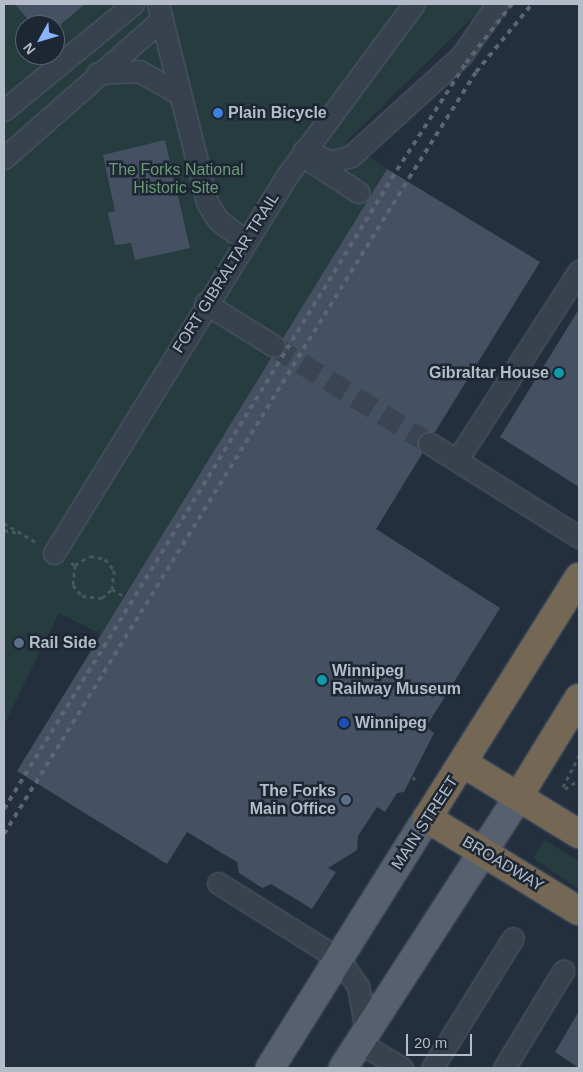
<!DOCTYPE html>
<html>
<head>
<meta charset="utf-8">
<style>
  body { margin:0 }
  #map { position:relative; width:583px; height:1072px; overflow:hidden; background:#242f3e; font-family:Helvetica,sans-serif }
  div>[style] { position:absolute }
  .green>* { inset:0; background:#263c3f }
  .building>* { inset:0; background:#455162 }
  .minor-tunnel>* { height:21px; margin-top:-10.5px; transform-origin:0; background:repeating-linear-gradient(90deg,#3a4453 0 21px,transparent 0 32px) }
  .path>* { height:3px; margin-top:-1.5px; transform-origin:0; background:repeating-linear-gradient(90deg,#44595c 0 4px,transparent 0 8px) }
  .roads { filter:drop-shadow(0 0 1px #565f6c) drop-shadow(0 0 1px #565f6c) }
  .minor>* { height:21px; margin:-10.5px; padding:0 10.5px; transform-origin:10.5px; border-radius:10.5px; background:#38414e }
  .major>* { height:28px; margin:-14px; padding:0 14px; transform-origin:14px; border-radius:14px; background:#56606e }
  .highway>* { height:28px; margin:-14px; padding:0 14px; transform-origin:14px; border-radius:14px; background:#746855 }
  .rail>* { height:4px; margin-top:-2px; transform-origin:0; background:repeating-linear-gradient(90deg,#5a6575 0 5px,transparent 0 10px) }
  .dots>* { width:14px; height:14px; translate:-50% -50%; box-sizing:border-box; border:2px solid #1d2633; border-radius:50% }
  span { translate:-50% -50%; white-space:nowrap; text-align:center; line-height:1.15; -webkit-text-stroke:5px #1d2633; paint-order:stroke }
  .poi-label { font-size:16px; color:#b4bcc9; font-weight:700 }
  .left { translate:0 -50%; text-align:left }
  .right { translate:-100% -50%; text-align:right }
  .park-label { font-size:16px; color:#6b9a76 }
  .street-label { font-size:16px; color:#b4bcc9 }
  .frame { position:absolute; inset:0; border:5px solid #b4bcc9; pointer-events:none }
  .north { position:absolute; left:15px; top:15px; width:50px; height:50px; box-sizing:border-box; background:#1d2633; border:1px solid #59626f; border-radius:50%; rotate:231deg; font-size:14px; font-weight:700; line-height:20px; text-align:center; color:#b4bcc9 }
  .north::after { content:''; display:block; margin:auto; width:18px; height:22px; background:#8ab4f8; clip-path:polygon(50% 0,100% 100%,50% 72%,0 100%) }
  .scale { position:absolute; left:406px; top:1034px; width:66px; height:22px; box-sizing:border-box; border:2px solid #b4bcc9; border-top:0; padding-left:6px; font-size:15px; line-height:18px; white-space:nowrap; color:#b4bcc9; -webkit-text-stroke:4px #1d2633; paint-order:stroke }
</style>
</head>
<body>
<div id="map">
  <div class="green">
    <div style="clip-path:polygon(evenodd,4px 4px,486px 4px,346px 142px,387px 169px,101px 634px,59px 613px,4px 725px,4px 4px,25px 25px,55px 25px,55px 55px,25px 55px,25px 25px)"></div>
    <div style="clip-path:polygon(544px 840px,579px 861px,579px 889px,533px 858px)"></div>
  </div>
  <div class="building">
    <div style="clip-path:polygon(15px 4px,85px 4px,60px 25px,33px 25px)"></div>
    <div style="clip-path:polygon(165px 140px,190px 248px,135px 260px,131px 243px,115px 245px,108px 213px,115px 211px,103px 155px)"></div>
    <div style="clip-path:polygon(387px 169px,540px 262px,435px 432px,418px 437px,422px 454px,376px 529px,500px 608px,426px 727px,434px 733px,404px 792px,397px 793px,385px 812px,377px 807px,358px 836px,357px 850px,328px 868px,336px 872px,312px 909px,271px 884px,262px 888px,239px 873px,237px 862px,187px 832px,167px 864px,17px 771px,271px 358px,285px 352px,283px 338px)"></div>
    <div style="clip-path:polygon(579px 309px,579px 487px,500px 437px)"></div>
    <div style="clip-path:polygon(579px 1011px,579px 1068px,555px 1052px)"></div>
  </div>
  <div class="minor-tunnel">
    <div style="left:274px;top:346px;width:183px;rotate:32deg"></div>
  </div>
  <div class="path">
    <div style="left:4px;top:523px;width:37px;rotate:31deg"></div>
    <div style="left:4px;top:530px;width:14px;rotate:12deg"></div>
    <div style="left:71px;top:563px;width:4px;rotate:27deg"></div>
    <div style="left:75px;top:565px;width:20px;rotate:96deg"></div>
    <div style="left:73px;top:585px;width:14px;rotate:51deg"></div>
    <div style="left:82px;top:596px;width:20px;rotate:6deg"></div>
    <div style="left:102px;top:598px;width:13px;rotate:-42deg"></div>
    <div style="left:112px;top:589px;width:14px;rotate:30deg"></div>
    <div style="left:75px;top:565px;width:17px;rotate:-31deg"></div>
    <div style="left:90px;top:556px;width:15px;rotate:11deg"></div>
    <div style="left:105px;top:559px;width:14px;rotate:51deg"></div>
    <div style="left:114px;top:570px;width:19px;rotate:96deg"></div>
    <div style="left:406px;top:773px;width:11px;rotate:34deg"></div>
    <div style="left:563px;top:787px;width:35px;rotate:-63deg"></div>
    <div style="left:565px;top:789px;width:17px;rotate:-33deg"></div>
  </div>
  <div class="roads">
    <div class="minor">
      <div style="left:158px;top:4px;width:204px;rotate:76.1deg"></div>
      <div style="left:207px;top:202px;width:21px;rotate:59deg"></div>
      <div style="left:218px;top:220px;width:35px;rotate:37deg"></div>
      <div style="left:97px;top:73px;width:42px;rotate:-2.7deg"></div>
      <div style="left:139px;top:71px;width:47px;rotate:29.3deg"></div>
      <div style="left:4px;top:110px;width:167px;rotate:-39.4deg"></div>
      <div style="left:304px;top:150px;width:30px;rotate:24deg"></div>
      <div style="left:331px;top:162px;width:21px;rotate:-17deg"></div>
      <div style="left:351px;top:156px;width:149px;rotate:-42.3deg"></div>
      <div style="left:461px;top:56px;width:63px;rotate:-55.3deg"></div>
      <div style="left:4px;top:158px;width:210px;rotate:-41.3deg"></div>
      <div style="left:309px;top:160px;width:59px;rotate:33.1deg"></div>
      <div style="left:205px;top:303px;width:81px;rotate:31.9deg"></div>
      <div style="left:429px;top:443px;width:177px;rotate:32.1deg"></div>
      <div style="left:457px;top:460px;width:225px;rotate:-57.2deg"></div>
      <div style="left:54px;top:553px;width:445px;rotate:-58.3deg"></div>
      <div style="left:288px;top:174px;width:212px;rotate:-53.5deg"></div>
      <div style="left:218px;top:883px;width:143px;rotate:32.1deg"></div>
      <div style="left:339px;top:959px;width:33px;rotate:55deg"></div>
      <div style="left:358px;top:986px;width:45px;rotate:79.7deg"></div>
      <div style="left:360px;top:1043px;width:49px;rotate:30.8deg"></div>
      <div style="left:432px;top:1068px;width:153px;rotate:-58.1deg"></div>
      <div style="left:504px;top:1068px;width:114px;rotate:-58.7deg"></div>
    </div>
    <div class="major">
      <div style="left:270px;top:1068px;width:295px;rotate:-57.9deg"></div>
      <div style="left:343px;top:1068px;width:323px;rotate:-57.1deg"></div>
    </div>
    <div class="highway">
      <div style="left:579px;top:577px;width:285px;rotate:122.2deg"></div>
      <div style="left:427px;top:818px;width:178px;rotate:31.5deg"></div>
      <div style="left:463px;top:763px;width:136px;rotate:31.5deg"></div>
      <div style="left:518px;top:797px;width:116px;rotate:-58.4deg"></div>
    </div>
  </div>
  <div class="rail">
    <div style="left:4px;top:809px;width:750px;rotate:-58.41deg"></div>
    <div style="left:397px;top:170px;width:127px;rotate:-57.2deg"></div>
    <div style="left:466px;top:63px;width:75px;rotate:-52.1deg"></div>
    <div style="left:4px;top:834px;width:771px;rotate:-58.31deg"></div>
    <div style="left:409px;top:178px;width:125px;rotate:-57.7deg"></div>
    <div style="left:476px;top:72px;width:88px;rotate:-50.5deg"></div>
  </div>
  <div class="dots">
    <div style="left:218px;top:113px;background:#3f7fe0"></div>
    <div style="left:559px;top:373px;background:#0f9aa8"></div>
    <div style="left:19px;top:643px;background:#5c6f8a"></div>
    <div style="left:322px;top:680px;background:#0f9aa8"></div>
    <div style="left:344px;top:723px;background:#1a4fb4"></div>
    <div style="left:346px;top:800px;background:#5c6f8a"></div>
  </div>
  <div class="poi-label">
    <span class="left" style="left:228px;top:113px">Plain Bicycle</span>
    <span class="right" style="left:549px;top:373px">Gibraltar House</span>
    <span class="left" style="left:29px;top:643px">Rail Side</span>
    <span class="left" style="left:332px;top:680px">Winnipeg<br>Railway Museum</span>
    <span class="left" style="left:355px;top:723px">Winnipeg</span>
    <span class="right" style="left:336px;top:800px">The Forks<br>Main Office</span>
  </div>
  <div class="park-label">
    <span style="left:176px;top:179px">The Forks National<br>Historic Site</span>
  </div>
  <div class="street-label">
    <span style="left:226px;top:273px;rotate:-58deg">FORT GIBRALTAR TRAIL</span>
    <span style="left:425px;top:823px;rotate:-57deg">MAIN STREET</span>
    <span style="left:503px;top:864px;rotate:31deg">BROADWAY</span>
  </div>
  <div class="frame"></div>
  <div class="north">N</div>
  <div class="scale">20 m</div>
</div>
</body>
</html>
